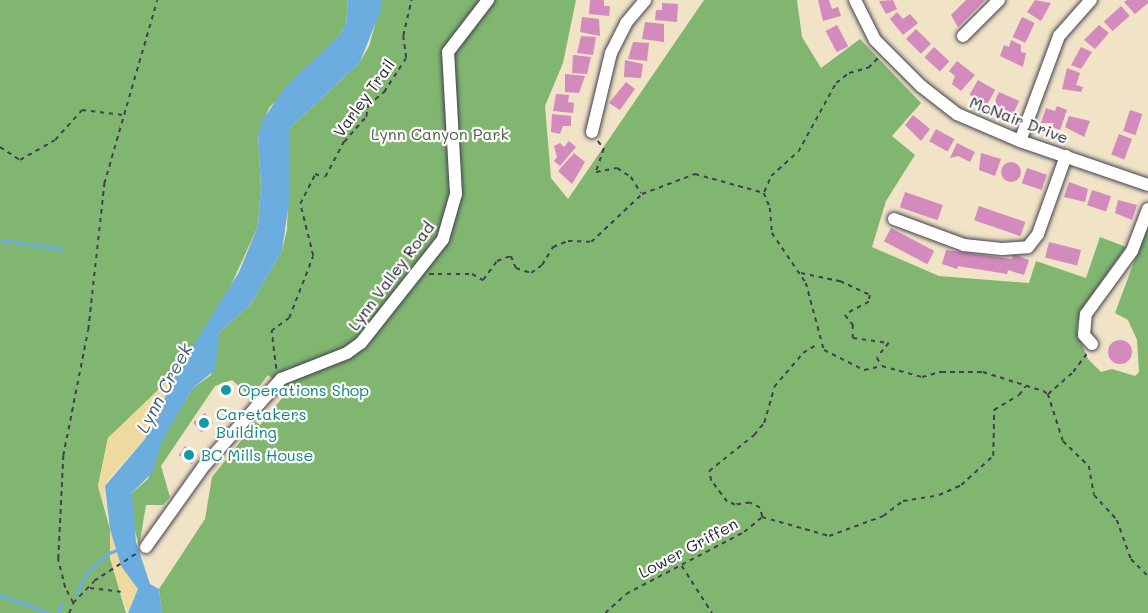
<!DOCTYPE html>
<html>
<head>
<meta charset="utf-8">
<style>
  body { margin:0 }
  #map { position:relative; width:1148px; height:613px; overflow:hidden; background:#f0e3c6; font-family:Mali,sans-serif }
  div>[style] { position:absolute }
  .forest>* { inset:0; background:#81b671 }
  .sand>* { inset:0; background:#eeda9e }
  .water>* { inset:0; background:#6baddf }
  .stream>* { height:3px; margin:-1.5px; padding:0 1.5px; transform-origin:1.5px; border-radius:1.5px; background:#6baddf }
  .building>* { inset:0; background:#d38abc; transform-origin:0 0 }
  .round { border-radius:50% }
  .path>* { height:1.5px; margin-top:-0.75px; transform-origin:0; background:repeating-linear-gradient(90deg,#413f50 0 4.5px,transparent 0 9px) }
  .roads { filter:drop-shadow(0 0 2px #413f50) drop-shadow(0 0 2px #413f50) }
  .minor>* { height:12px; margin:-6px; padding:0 6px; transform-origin:6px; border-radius:6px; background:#fff }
  .dots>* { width:16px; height:16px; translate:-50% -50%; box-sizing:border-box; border:3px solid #fdfcf7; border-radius:50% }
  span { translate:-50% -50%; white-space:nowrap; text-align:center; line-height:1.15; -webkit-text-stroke:4.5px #fdfcf7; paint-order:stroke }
  .street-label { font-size:16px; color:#22223b }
  .park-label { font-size:16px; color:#4f6054 }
  .culture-label { font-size:16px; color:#0d838f }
  .left { translate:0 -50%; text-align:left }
  .water-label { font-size:18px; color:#3f5a7d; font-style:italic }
</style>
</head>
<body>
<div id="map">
  <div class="forest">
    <div style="clip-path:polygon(0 0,348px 0,346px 23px,339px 36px,269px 108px,258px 135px,261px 186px,258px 226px,227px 294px,177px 372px,108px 438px,98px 486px,110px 529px,110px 558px,126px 613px,0 613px)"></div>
    <div style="clip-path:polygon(382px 0,576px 0,563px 63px,545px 106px,551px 178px,568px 199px,704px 0,797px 0,802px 37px,821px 68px,860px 39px,921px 103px,892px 136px,915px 155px,886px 201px,872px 247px,939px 276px,1029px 283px,1036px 261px,1086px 278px,1100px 237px,1126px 247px,1084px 306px,1078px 321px,1077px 332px,1088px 359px,1101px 372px,1112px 369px,1135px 376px,1139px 372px,1137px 340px,1128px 320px,1115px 313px,1148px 224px,1148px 613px,162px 613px,159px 589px,205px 519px,212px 477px,256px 422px,260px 425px,288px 391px,268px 375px,251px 397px,232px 380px,215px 386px,161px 466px,170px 497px,163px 505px,146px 505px,139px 547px,130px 509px,132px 493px,148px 479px,162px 440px,193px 388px,211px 375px,219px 333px,251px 304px,282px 251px,287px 229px,290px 128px,360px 62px,369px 46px)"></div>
  </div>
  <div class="sand">
    <div style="clip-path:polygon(177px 372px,145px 439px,108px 479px,104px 493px,108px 514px,98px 486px,108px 438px)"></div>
    <div style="clip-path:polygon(110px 529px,121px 566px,138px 589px,128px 613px,110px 558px)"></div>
  </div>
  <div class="water">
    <div style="clip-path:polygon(348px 0,382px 0,380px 12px,360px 62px,290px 128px,290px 195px,282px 251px,251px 304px,219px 333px,215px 370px,193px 388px,162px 441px,152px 473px,132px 493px,136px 542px,150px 584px,159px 589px,162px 613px,128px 613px,138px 589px,121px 566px,110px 529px,105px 486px,145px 439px,177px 372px,239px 272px,258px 226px,261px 186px,258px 135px,262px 121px,285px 87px,339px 36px,346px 23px)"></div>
  </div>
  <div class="stream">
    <div style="left:0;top:240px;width:62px;rotate:8.4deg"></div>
    <div style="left:77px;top:593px;width:21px;rotate:-67deg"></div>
    <div style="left:85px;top:574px;width:30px;rotate:-42deg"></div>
    <div style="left:107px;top:554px;width:13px;rotate:-23deg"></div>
    <div style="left:0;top:595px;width:52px;rotate:20.2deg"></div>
    <div style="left:58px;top:613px;width:10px;rotate:-73deg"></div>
  </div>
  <div class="building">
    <div style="clip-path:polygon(604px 0,604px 6px,610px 6px,609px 16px,589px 14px,590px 0)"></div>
    <div style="clip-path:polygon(818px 0,829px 0,832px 9px,838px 7px,841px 16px,823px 21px)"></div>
    <div style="clip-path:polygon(893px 0,897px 9px,886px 14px,879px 1px)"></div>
    <div style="clip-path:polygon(966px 0,985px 0,958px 27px,951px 15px)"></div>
    <div style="clip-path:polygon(1035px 0,1051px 3px,1041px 21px,1027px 12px)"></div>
    <div style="clip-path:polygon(1127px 0,1148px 0,1148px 3px,1135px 14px,1124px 2px)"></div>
    <div style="clip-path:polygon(662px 3px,678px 4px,677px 22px,655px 20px,656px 10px,662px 10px)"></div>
    <div style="left:1121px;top:6px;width:13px;height:23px;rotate:48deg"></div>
    <div style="clip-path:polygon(897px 12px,903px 19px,910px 14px,918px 23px,903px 35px,890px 19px)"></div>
    <div style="clip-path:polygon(582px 17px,599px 19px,600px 36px,580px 32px)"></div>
    <div style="left:1022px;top:17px;width:14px;height:22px;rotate:25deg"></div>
    <div style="clip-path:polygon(645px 22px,664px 24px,664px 42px,642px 39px)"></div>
    <div style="left:837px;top:25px;width:24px;height:13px;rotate:62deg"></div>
    <div style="clip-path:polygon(1099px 25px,1109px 33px,1095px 49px,1084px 40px)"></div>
    <div style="left:916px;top:29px;width:21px;height:14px;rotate:45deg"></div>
    <div style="clip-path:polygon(581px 36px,596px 37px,593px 55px,577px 53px)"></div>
    <div style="clip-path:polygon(1011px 40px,1021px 45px,1021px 52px,1026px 53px,1023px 67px,1000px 56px,1004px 45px,1009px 47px)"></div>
    <div style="clip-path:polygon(633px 42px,649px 43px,647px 61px,628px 59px)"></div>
    <div style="left:934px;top:47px;width:21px;height:14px;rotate:43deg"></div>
    <div style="clip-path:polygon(1081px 47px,1092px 52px,1081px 69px,1071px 65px)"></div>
    <div style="clip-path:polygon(573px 55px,591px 57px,587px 74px,572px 73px)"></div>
    <div style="clip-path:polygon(625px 60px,643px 64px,641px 78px,624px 77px)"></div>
    <div style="clip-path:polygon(957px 61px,975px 75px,961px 91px,952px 84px,955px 76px,949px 71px)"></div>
    <div style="clip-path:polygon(1067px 68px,1080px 73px,1076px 85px,1083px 87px,1081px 92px,1062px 89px)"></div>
    <div style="clip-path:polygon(565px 74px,585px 76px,579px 93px,565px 92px)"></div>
    <div style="left:978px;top:80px;width:20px;height:17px;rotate:30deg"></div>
    <div style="clip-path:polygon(626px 82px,635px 89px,620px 110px,609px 103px)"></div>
    <div style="left:999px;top:92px;width:22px;height:14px;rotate:24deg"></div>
    <div style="clip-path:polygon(556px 94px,569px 95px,568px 102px,574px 103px,573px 113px,553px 111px)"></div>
    <div style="clip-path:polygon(1057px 106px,1067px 110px,1060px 130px,1052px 127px,1054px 123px,1041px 123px,1046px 108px,1055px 111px)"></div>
    <div style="left:1130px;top:110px;width:13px;height:22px;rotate:18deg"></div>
    <div style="clip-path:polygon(552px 114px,571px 116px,571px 126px,563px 126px,560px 134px,551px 132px)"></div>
    <div style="clip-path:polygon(913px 115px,930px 129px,921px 141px,905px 125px)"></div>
    <div style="clip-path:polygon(1069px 116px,1090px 121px,1084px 137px,1065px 127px)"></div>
    <div style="left:936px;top:129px;width:21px;height:14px;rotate:29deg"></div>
    <div style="left:1119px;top:134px;width:14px;height:22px;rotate:21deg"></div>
    <div style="clip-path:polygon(569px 141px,576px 147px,560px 166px,554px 161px,557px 157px,554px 146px,560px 143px,564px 147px)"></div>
    <div style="clip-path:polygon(957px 143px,975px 152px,970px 162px,958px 156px,950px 158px)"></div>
    <div style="clip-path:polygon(574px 153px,585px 162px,572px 184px,558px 171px)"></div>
    <div style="clip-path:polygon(981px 153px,1001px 159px,995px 176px,979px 170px)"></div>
    <div class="round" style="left:1001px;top:162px;width:20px;height:20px"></div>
    <div style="left:1027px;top:168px;width:21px;height:16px;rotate:19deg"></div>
    <div style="clip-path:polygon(1069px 182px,1088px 189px,1085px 202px,1064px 197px)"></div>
    <div style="left:1092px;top:190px;width:20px;height:16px;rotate:18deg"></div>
    <div style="left:905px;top:192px;width:40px;height:16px;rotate:19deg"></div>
    <div style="clip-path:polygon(1118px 200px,1137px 205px,1132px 220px,1115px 213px)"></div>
    <div style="left:979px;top:206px;width:49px;height:15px;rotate:19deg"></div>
    <div style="left:891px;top:228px;width:49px;height:15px;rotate:28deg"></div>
    <div style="left:1049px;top:242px;width:33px;height:16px;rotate:14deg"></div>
    <div style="clip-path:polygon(946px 250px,1012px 259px,1013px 254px,1029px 260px,1024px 275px,1008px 270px,1007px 274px,958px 266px,957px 269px,942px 264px)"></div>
    <div class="round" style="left:1108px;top:340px;width:24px;height:24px"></div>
    <div style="left:205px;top:413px;width:13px;height:15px;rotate:51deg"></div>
    <div style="left:185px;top:446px;width:16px;height:11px;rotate:35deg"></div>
  </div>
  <div class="path">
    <div style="left:598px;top:141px;width:10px;rotate:53deg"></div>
    <div style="left:604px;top:149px;width:24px;rotate:109deg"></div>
    <div style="left:596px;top:172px;width:21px;rotate:-11deg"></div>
    <div style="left:617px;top:168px;width:17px;rotate:33deg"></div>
    <div style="left:631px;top:177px;width:19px;rotate:58deg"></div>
    <div style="left:0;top:147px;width:24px;rotate:33deg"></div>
    <div style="left:20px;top:160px;width:40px;rotate:-29.7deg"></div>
    <div style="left:55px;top:140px;width:40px;rotate:-48deg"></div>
    <div style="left:82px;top:110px;width:42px;rotate:6.8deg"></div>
    <div style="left:764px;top:192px;width:17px;rotate:-66deg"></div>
    <div style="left:771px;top:176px;width:36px;rotate:-42deg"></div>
    <div style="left:798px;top:152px;width:79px;rotate:-61.2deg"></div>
    <div style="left:836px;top:83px;width:16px;rotate:-38deg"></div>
    <div style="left:849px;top:73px;width:20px;rotate:-15deg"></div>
    <div style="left:868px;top:68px;width:16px;rotate:-45deg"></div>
    <div style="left:801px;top:273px;width:40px;rotate:12deg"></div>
    <div style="left:840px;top:281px;width:33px;rotate:25deg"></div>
    <div style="left:870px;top:295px;width:7px;rotate:98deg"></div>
    <div style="left:869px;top:302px;width:27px;rotate:152deg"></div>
    <div style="left:845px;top:315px;width:13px;rotate:51deg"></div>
    <div style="left:853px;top:325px;width:13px;rotate:90deg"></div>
    <div style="left:853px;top:338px;width:36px;rotate:8deg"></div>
    <div style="left:889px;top:343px;width:19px;rotate:129deg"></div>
    <div style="left:877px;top:358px;width:9px;rotate:58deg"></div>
    <div style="left:429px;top:274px;width:43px"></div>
    <div style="left:472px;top:274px;width:13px;rotate:29deg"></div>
    <div style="left:483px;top:280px;width:24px;rotate:-54deg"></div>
    <div style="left:497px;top:261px;width:15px;rotate:-20deg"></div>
    <div style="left:511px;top:256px;width:13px;rotate:67deg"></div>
    <div style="left:516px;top:268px;width:16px;rotate:18deg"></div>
    <div style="left:531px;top:273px;width:14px;rotate:-36deg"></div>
    <div style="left:542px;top:265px;width:21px;rotate:-59deg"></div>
    <div style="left:553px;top:247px;width:16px;rotate:-22deg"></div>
    <div style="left:568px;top:241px;width:23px;rotate:2deg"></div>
    <div style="left:591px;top:242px;width:70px;rotate:-43.3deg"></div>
    <div style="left:642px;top:194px;width:57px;rotate:-20.7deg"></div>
    <div style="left:695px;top:174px;width:72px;rotate:15.4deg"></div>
    <div style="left:764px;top:193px;width:16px;rotate:68deg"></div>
    <div style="left:770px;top:208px;width:25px;rotate:85deg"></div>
    <div style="left:772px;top:233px;width:60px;rotate:55.8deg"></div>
    <div style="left:806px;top:283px;width:69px;rotate:75deg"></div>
    <div style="left:824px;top:350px;width:45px;rotate:26.6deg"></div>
    <div style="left:864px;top:370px;width:18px;rotate:-13deg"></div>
    <div style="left:882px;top:366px;width:41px;rotate:15.4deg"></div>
    <div style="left:922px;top:377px;width:20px;rotate:-15deg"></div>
    <div style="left:941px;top:372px;width:42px"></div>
    <div style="left:983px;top:372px;width:63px;rotate:17.6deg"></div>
    <div style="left:1043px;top:391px;width:6px;rotate:31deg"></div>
    <div style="left:1048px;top:394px;width:49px;rotate:72.3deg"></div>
    <div style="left:1063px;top:441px;width:36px;rotate:44deg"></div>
    <div style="left:1089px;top:466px;width:29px;rotate:80deg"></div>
    <div style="left:1094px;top:495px;width:34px;rotate:47deg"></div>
    <div style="left:1117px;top:520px;width:41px;rotate:70.3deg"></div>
    <div style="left:1131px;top:559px;width:24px;rotate:45deg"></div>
    <div style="left:276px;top:369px;width:38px;rotate:-97deg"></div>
    <div style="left:271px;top:331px;width:22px;rotate:-36deg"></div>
    <div style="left:289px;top:318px;width:66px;rotate:-68.8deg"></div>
    <div style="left:313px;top:256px;width:54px;rotate:-104deg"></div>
    <div style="left:300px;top:204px;width:34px;rotate:-63deg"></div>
    <div style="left:315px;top:174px;width:10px;rotate:17deg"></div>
    <div style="left:325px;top:177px;width:40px;rotate:-62deg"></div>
    <div style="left:344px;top:142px;width:33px;rotate:-49deg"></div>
    <div style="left:366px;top:117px;width:12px;rotate:-81deg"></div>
    <div style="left:368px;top:105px;width:21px;rotate:-39deg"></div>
    <div style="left:384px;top:92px;width:40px;rotate:-57.1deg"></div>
    <div style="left:406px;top:58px;width:22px;rotate:-98deg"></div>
    <div style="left:403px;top:36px;width:37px;rotate:-77deg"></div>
    <div style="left:1048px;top:394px;width:33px;rotate:-41deg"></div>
    <div style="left:1073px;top:372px;width:25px;rotate:-53deg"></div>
    <div style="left:762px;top:517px;width:9px;rotate:-103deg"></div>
    <div style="left:760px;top:508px;width:11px;rotate:-153deg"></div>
    <div style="left:750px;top:503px;width:15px;rotate:172deg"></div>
    <div style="left:735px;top:505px;width:9px;rotate:-159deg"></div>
    <div style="left:727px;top:502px;width:26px;rotate:-127deg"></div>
    <div style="left:711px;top:481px;width:10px;rotate:-101deg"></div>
    <div style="left:709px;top:471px;width:58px;rotate:-38.7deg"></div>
    <div style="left:754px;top:435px;width:16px;rotate:-50deg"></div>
    <div style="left:764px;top:423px;width:37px;rotate:-74deg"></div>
    <div style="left:774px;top:387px;width:45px;rotate:-49.5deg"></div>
    <div style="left:803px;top:353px;width:17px;rotate:-31deg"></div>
    <div style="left:682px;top:566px;width:56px;rotate:57.4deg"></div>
    <div style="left:90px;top:588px;width:31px;rotate:7deg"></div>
    <div style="left:73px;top:603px;width:17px;rotate:-118deg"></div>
    <div style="left:65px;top:588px;width:30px;rotate:-104deg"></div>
    <div style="left:58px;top:559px;width:103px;rotate:-87.2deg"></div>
    <div style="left:63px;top:456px;width:128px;rotate:-78.8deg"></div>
    <div style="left:88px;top:330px;width:147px;rotate:-83.7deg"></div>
    <div style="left:104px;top:184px;width:191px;rotate:-73.9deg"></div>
    <div style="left:69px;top:613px;width:11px;rotate:-68deg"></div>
    <div style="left:73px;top:603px;width:30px;rotate:-46deg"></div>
    <div style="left:94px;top:581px;width:51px;rotate:-33.1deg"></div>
    <div style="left:605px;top:613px;width:28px;rotate:-42deg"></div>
    <div style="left:626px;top:594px;width:133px;rotate:-27.7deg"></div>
    <div style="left:744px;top:532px;width:23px;rotate:-40deg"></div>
    <div style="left:762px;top:517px;width:70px;rotate:15.8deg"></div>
    <div style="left:829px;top:536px;width:58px;rotate:-20.3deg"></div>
    <div style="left:883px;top:516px;width:25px;rotate:-37deg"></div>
    <div style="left:903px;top:501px;width:36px;rotate:-9deg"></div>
    <div style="left:939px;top:495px;width:24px;rotate:-24deg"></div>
    <div style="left:961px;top:485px;width:43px;rotate:-42.2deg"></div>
    <div style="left:993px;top:456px;width:46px;rotate:-88.8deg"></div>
    <div style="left:994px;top:410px;width:29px;rotate:-31deg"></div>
    <div style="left:1019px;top:395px;width:11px;rotate:-52deg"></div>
  </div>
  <div class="roads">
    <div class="minor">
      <div style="left:855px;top:0;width:45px;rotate:63.4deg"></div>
      <div style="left:875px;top:40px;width:65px;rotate:45deg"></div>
      <div style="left:921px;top:86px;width:46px;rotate:37.9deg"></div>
      <div style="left:957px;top:114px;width:69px;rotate:23.2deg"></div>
      <div style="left:1020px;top:141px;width:135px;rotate:19deg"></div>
      <div style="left:963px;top:36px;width:51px;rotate:-45deg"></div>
      <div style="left:592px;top:132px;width:81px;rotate:-76.5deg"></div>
      <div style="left:611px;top:53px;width:34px;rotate:-63deg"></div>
      <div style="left:626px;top:23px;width:30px;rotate:-50deg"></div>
      <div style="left:1020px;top:141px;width:112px;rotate:-69.6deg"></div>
      <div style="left:1059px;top:36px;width:48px;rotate:-48.4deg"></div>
      <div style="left:894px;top:219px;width:75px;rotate:20.4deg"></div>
      <div style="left:964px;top:245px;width:38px;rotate:6deg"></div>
      <div style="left:1002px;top:249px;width:26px;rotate:-4deg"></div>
      <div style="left:1028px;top:247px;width:16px;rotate:-52deg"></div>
      <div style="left:1038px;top:234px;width:83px;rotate:-70.3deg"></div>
      <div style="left:1092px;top:344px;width:12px;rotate:-132deg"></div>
      <div style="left:1084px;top:335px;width:21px;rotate:-85deg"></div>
      <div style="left:1086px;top:314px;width:78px;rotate:-53.9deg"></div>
      <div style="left:1132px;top:251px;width:45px;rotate:-69.1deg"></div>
      <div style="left:146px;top:547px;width:98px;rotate:-54.5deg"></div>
      <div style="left:203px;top:467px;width:118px;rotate:-48.4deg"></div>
      <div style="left:281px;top:379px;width:71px;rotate:-21.5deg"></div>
      <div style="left:347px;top:353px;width:17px;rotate:-36deg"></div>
      <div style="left:361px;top:343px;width:132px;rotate:-51.7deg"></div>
      <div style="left:443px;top:239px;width:47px;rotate:-73.9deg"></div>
      <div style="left:456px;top:194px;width:142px;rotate:-93.2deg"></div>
      <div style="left:448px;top:52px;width:66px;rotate:-52.4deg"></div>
    </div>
  </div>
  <div class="dots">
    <div style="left:226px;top:390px;background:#0f9aa8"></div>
    <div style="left:204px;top:423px;background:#0f9aa8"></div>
    <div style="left:189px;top:455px;background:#0f9aa8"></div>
  </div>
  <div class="street-label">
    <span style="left:364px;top:98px;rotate:-54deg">Varley Trail</span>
    <span style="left:1019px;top:120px;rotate:21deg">McNair Drive</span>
    <span style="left:391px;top:276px;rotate:-53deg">Lynn Valley Road</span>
    <span style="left:688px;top:548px;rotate:-28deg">Lower Griffen</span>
  </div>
  <div class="park-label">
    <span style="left:440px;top:134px">Lynn Canyon Park</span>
  </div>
  <div class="culture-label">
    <span class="left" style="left:238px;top:390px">Operations Shop</span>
    <span class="left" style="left:216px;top:423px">Caretakers<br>Building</span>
    <span class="left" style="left:201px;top:455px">BC Mills House</span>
  </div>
  <div class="water-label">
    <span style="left:164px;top:388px;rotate:-62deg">Lynn Creek</span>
  </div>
</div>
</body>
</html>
